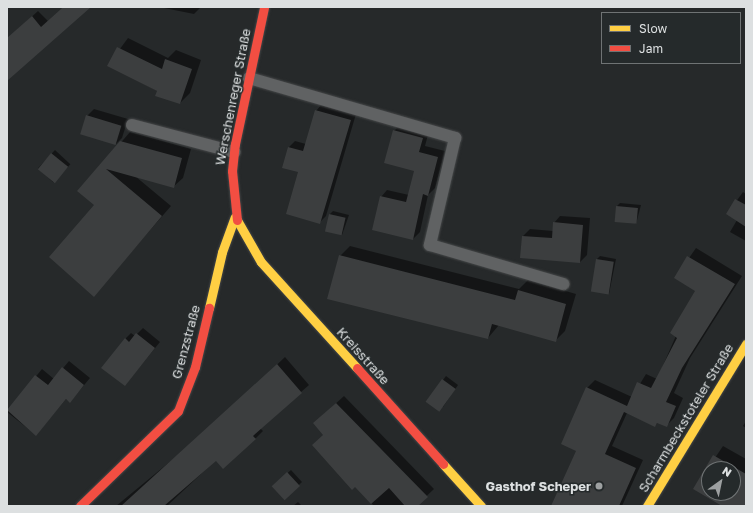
<!DOCTYPE html>
<html>
<head>
<meta charset="utf-8">
<style>
  body { margin:0 }
  #map { position:relative; width:753px; height:513px; overflow:hidden; background:#26292a; font-family:"Golos Text",sans-serif }
  div>[style] { position:absolute }
  .shadow>* { inset:0; background:#0007; transform-origin:0 0 }
  .building>* { inset:0; background:#3c3e3f; transform-origin:0 0 }
  .roads { filter:drop-shadow(0 0 1px #454748) drop-shadow(0 0 1px #454748) }
  .lane>* { height:12px; margin:-6px; padding:0 6px; transform-origin:6px; border-radius:6px; background:#606263 }
  .slow>* { height:9px; margin:-4.5px; padding:0 4.5px; transform-origin:4.5px; border-radius:4.5px; background:#ffcf43 }
  .jam>* { height:9px; margin:-4.5px; padding:0 4.5px; transform-origin:4.5px; border-radius:4.5px; background:#f24e42 }
  .dots>* { width:11px; height:11px; translate:-50% -50%; box-sizing:border-box; border:2px solid #252a2b; border-radius:50% }
  span { translate:-50% -50%; white-space:nowrap; text-align:center; line-height:1.15; -webkit-text-stroke:3px #252a2b; paint-order:stroke }
  .street-label { font-size:13px; color:#dde0e1 }
  .poi-label { font-size:13px; color:#dde0e1; font-weight:700 }
  .right { translate:-100% -50%; text-align:right }
  .frame { position:absolute; inset:0; border:8px solid #dde0e1; pointer-events:none }
  .legend { position:absolute; left:601px; top:12px; width:140px; height:52px; box-sizing:border-box; background:#252a2b; border:1px solid #6f7374; margin:0; padding:5px 7px; list-style:none; font-size:12px; color:#dde0e1 }
  .legend li { display:flex; align-items:center; gap:8px; height:20px }
  .legend b { width:20px; border:1px solid #6f7374 }
  .north { position:absolute; left:701px; top:461px; width:40px; height:40px; box-sizing:border-box; background:#252a2b; border:1px solid #6f7374; border-radius:50%; rotate:33deg; font-size:11px; font-weight:700; line-height:16px; text-align:center; color:#dde0e1 }
  .north::after { content:''; display:block; margin:auto; width:14px; height:18px; background:#9da0a1; clip-path:polygon(50% 0,100% 100%,50% 72%,0 100%) }
</style>
</head>
<body>
<div id="map">
  <div class="shadow">
    <div style="clip-path:polygon(63px 7px,89px 7px,7px 74px,7px 51px,15px 32px,38px 11px,48px 21px)"></div>
    <div style="clip-path:polygon(159px 7px,201px 7px,194px 14px)"></div>
    <div style="clip-path:polygon(128px 38px,168px 58px,176px 50px,201px 60px,190px 93px,180px 103px,108px 65px)"></div>
    <div style="clip-path:polygon(322px 104px,356px 114px,326px 216px,319px 223px,299px 171px,283px 167px,289px 147px,295px 141px,306px 144px,316px 111px)"></div>
    <div style="clip-path:polygon(94px 109px,128px 119px,122px 138px,116px 144px,87px 116px)"></div>
    <div style="clip-path:polygon(401px 124px,429px 131px,425px 146px,445px 151px,435px 188px,428px 195px,420px 232px,413px 239px,381px 197px,387px 190px,409px 195px,415px 170px,394px 131px)"></div>
    <div style="clip-path:polygon(130px 132px,191px 149px,183px 178px,173px 187px,135px 176px,171px 206px,94px 295px,96px 205px,79px 191px)"></div>
    <div style="left:55px;top:150px;width:21px;height:25px;rotate:43deg"></div>
    <div style="clip-path:polygon(743px 192px,746px 194px,746px 241px,730px 232px,737px 220px,727px 214px)"></div>
    <div style="clip-path:polygon(620px 203px,641px 205px,636px 224px,617px 206px)"></div>
    <div style="clip-path:polygon(333px 211px,349px 215px,342px 235px,329px 215px)"></div>
    <div style="clip-path:polygon(560px 216px,590px 218px,587px 255px,580px 262px,523px 236px,530px 229px,553px 231px,554px 223px)"></div>
    <div style="clip-path:polygon(350px 246px,519px 289px,528px 280px,576px 294px,565px 331px,555px 341px,499px 325px,488px 338px,340px 256px)"></div>
    <div style="clip-path:polygon(696px 248px,742px 276px,690px 358px,674px 393px,683px 398px,674px 418px,666px 426px,658px 422px,655px 426px,627px 413px,612px 446px,643px 460px,622px 506px,557px 506px,577px 451px,587px 388px,595px 380px,632px 397px,646px 374px,657px 379px,696px 290px,675px 278px)"></div>
    <div style="clip-path:polygon(600px 256px,616px 259px,609px 294px,597px 259px)"></div>
    <div style="clip-path:polygon(143px 328px,160px 342px,125px 385px,125px 339px,131px 333px,135px 336px)"></div>
    <div style="clip-path:polygon(285px 357px,309px 385px,260px 428px,263px 431px,255px 439px,216px 460px,167px 506px,116px 506px,206px 432px)"></div>
    <div style="clip-path:polygon(69px 361px,90px 378px,70px 402px,66px 399px,36px 435px,7px 412px,42px 369px,54px 379px)"></div>
    <div style="clip-path:polygon(446px 376px,458px 385px,443px 407px,427px 401px)"></div>
    <div style="clip-path:polygon(344px 396px,434px 489px,416px 506px,374px 506px,355px 486px,324px 435px,322px 416px)"></div>
    <div style="clip-path:polygon(746px 421px,746px 428px,743px 426px)"></div>
    <div style="clip-path:polygon(evenodd,723px 446px,746px 459px,746px 506px,724px 506px,694px 489px,723px 446px,709px 469px,733px 469px,733px 493px,709px 493px,709px 469px)"></div>
    <div style="clip-path:polygon(291px 470px,302px 482px,284px 499px,276px 483px)"></div>
    <div style="clip-path:polygon(298px 502px,302px 506px,293px 506px)"></div>
  </div>
  <div class="building">
    <div style="clip-path:polygon(63px 7px,91px 7px,7px 81px,7px 38px,32px 16px,41px 27px)"></div>
    <div style="clip-path:polygon(117px 47px,162px 69px,165px 59px,192px 69px,180px 104px,155px 96px,157px 91px,107px 66px)"></div>
    <div style="clip-path:polygon(315px 110px,351px 120px,320px 224px,286px 214px,298px 172px,282px 168px,288px 147px,303px 151px)"></div>
    <div style="left:86px;top:115px;width:37px;height:20px;rotate:17deg"></div>
    <div style="clip-path:polygon(393px 130px,423px 138px,419px 152px,438px 157px,428px 196px,423px 194px,413px 240px,372px 230px,380px 196px,406px 202px,414px 171px,384px 163px)"></div>
    <div style="clip-path:polygon(120px 141px,182px 158px,174px 188px,106px 169px,162px 216px,94px 297px,49px 257px,94px 205px,77px 191px)"></div>
    <div style="left:51px;top:153px;width:22px;height:21px;rotate:39deg"></div>
    <div style="clip-path:polygon(735px 199px,746px 205px,746px 227px,726px 214px)"></div>
    <div style="left:616px;top:206px;width:22px;height:16px;rotate:5deg"></div>
    <div style="left:329px;top:214px;width:17px;height:18px;rotate:13deg"></div>
    <div style="clip-path:polygon(553px 222px,583px 225px,580px 263px,520px 258px,522px 236px,552px 238px)"></div>
    <div style="clip-path:polygon(339px 255px,515px 300px,518px 290px,566px 304px,556px 342px,492px 324px,488px 339px,327px 299px)"></div>
    <div style="clip-path:polygon(687px 256px,735px 284px,682px 368px,666px 402px,676px 406px,667px 427px,657px 423px,655px 427px,624px 412px,605px 454px,636px 468px,619px 506px,551px 506px,576px 451px,561px 444px,586px 387px,627px 406px,637px 382px,651px 388px,677px 338px,670px 333px,695px 291px,674px 278px)"></div>
    <div style="left:596px;top:259px;width:18px;height:33px;rotate:9deg"></div>
    <div style="clip-path:polygon(136px 333px,155px 348px,125px 386px,101px 368px,125px 338px,129px 342px)"></div>
    <div style="clip-path:polygon(277px 364px,302px 393px,253px 436px,256px 439px,223px 469px,216px 461px,164px 506px,121px 506px)"></div>
    <div style="clip-path:polygon(62px 367px,84px 385px,70px 403px,66px 399px,36px 436px,7px 410px,35px 375px,48px 385px)"></div>
    <div style="left:442px;top:379px;width:17px;height:28px;rotate:36deg"></div>
    <div style="clip-path:polygon(336px 403px,428px 497px,418px 506px,405px 506px,389px 488px,371px 504px,355px 487px,352px 490px,312px 445px,323px 435px,313px 423px)"></div>
    <div style="clip-path:polygon(evenodd,713px 455px,746px 474px,746px 506px,722px 506px,693px 489px,713px 455px,709px 469px,733px 469px,733px 493px,709px 493px,709px 469px)"></div>
    <div style="left:287px;top:472px;width:19px;height:21px;rotate:47deg"></div>
  </div>
  <div class="roads">
    <div class="lane">
      <div style="left:249px;top:78px;width:215px;rotate:16.2deg"></div>
      <div style="left:455px;top:138px;width:110px;rotate:103.2deg"></div>
      <div style="left:430px;top:245px;width:139px;rotate:16.3deg"></div>
      <div style="left:132px;top:125px;width:106px;rotate:14.8deg"></div>
    </div>
    <div class="slow">
      <div style="left:237px;top:220px;width:48px;rotate:60.3deg"></div>
      <div style="left:261px;top:262px;width:143px;rotate:47.8deg"></div>
      <div style="left:209px;top:308px;width:57px;rotate:-76.9deg"></div>
      <div style="left:222px;top:252px;width:37px;rotate:-70deg"></div>
      <div style="left:443px;top:464px;width:57px;rotate:47.9deg"></div>
      <div style="left:647px;top:506px;width:190px;rotate:-58.6deg"></div>
    </div>
    <div class="jam">
      <div style="left:237px;top:220px;width:49px;rotate:-95.8deg"></div>
      <div style="left:232px;top:171px;width:27px;rotate:-84deg"></div>
      <div style="left:235px;top:144px;width:140px;rotate:-78deg"></div>
      <div style="left:357px;top:368px;width:129px;rotate:48.1deg"></div>
      <div style="left:80px;top:506px;width:136px;rotate:-44.1deg"></div>
      <div style="left:178px;top:411px;width:47px;rotate:-68.9deg"></div>
      <div style="left:195px;top:367px;width:61px;rotate:-76.7deg"></div>
    </div>
  </div>
  <div class="dots">
    <div style="left:599px;top:486px;background:#9da0a1"></div>
  </div>
  <div class="street-label">
    <span style="left:233px;top:97px;rotate:-79deg">Werschenreger Straße</span>
    <span style="left:186px;top:342px;rotate:-75deg">Grenzstraße</span>
    <span style="left:363px;top:356px;rotate:48deg">Kreisstraße</span>
    <span style="left:686px;top:418px;rotate:-59deg">Scharmbeckstoteler Straße</span>
  </div>
  <div class="poi-label">
    <span class="right" style="left:591px;top:486px">Gasthof Scheper</span>
  </div>
  <div class="frame"></div>
  <ul class="legend">
  <li><b style="height:5px;background:#ffcf43"></b>Slow</li>
  <li><b style="height:5px;background:#f24e42"></b>Jam</li>
  </ul>
  <div class="north">N</div>
</div>
</body>
</html>
